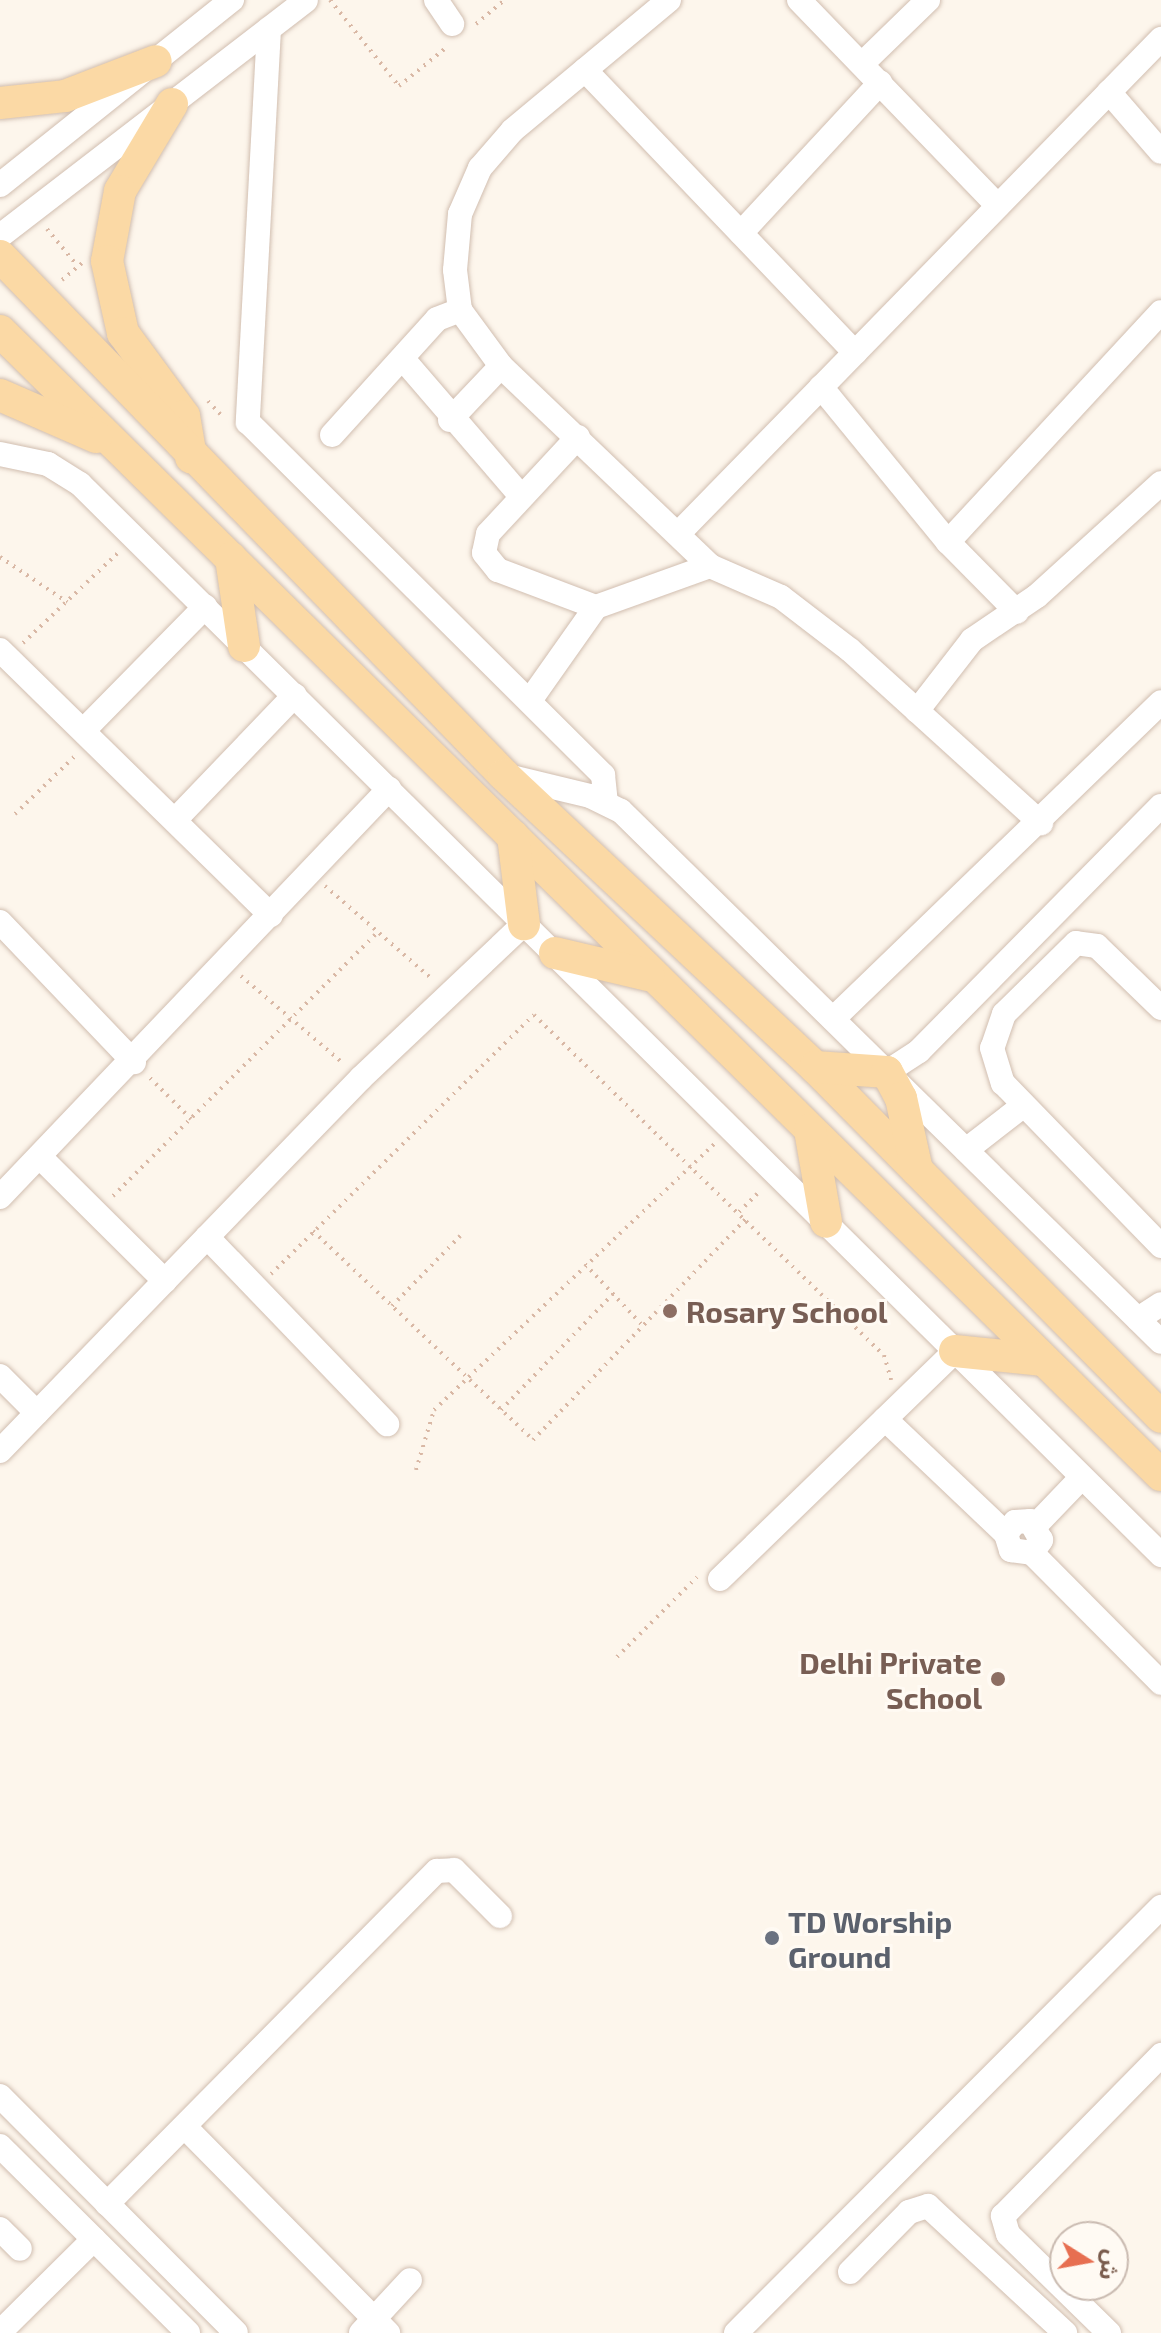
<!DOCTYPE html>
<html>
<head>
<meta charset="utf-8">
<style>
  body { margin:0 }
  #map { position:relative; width:1161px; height:2333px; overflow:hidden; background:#fdf6ec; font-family:"Exo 2","Noto Sans Arabic",sans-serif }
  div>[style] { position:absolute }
  .path>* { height:4px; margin-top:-2px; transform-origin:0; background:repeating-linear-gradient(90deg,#d9b8a5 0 2px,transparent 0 8px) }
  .roads { filter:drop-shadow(0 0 2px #d1beb0) drop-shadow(0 0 2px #d1beb0) }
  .minor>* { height:24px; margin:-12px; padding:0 12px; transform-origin:12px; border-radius:12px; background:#fff }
  .major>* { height:32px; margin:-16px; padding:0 16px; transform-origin:16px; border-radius:16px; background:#fbd9a5 }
  .dots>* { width:22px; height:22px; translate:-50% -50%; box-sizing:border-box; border:4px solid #fffaf3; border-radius:50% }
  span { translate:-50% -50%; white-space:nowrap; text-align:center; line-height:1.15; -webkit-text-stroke:6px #fffaf3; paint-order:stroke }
  .education-label { font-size:30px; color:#785e54; font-weight:700 }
  .left { translate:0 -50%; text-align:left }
  .right { translate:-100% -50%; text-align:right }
  .worship-label { font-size:30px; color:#5b616d; font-weight:700 }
  .north { position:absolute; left:1049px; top:2221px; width:80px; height:80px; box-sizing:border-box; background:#fffaf3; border:2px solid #cabbb1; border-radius:50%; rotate:101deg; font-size:22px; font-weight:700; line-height:32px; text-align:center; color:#7a5c4d }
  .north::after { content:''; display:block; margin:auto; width:28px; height:36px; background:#e76f51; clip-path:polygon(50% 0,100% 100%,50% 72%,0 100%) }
</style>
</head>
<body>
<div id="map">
  <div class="path">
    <div style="left:330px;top:0;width:110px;rotate:51.3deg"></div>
    <div style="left:399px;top:86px;width:62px;rotate:-39.1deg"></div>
    <div style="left:476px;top:24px;width:38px;rotate:-40deg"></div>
    <div style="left:47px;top:229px;width:45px;rotate:50.4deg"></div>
    <div style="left:62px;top:280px;width:26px;rotate:-40deg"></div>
    <div style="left:208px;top:401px;width:23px;rotate:47deg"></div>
    <div style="left:0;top:557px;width:81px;rotate:33.9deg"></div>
    <div style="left:23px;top:643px;width:131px;rotate:-43.5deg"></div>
    <div style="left:15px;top:814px;width:85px;rotate:-44deg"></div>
    <div style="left:325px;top:886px;width:143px;rotate:41deg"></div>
    <div style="left:241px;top:976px;width:135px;rotate:40.5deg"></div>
    <div style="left:150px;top:1078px;width:58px;rotate:45deg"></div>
    <div style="left:113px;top:1196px;width:374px;rotate:-44.9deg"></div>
    <div style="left:739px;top:1212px;width:30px;rotate:-45deg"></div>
    <div style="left:313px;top:1231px;width:303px;rotate:43.5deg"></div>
    <div style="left:533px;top:1440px;width:307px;rotate:-46.1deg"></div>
    <div style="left:585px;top:1264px;width:85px;rotate:46.9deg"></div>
    <div style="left:271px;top:1274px;width:369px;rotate:-44.6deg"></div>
    <div style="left:534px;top:1015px;width:488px;rotate:44.2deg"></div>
    <div style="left:884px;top:1355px;width:26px;rotate:74deg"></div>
    <div style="left:392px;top:1306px;width:98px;rotate:-45.8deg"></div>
    <div style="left:501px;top:1410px;width:161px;rotate:-46deg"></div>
    <div style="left:416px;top:1470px;width:63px;rotate:-73.3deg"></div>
    <div style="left:434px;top:1410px;width:388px;rotate:-43.5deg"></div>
    <div style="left:617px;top:1657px;width:113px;rotate:-45deg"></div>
  </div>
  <div class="roads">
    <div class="minor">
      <div style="left:436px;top:0;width:29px;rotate:56deg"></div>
      <div style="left:669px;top:0;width:204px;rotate:140.2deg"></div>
      <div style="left:512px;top:131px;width:49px;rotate:130.9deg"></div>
      <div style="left:480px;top:168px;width:50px;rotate:113.5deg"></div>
      <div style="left:460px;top:214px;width:56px;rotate:95.1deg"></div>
      <div style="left:455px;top:270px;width:40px;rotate:82.9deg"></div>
      <div style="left:460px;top:310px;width:69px;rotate:53.8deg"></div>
      <div style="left:501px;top:366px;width:289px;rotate:43.7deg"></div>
      <div style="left:710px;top:566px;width:77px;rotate:23.6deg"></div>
      <div style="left:781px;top:597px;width:87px;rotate:37.5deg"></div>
      <div style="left:850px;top:650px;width:258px;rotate:42.2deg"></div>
      <div style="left:799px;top:0;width:286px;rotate:46deg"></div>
      <div style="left:269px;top:29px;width:394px;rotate:93.1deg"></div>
      <div style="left:248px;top:422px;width:501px;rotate:44.84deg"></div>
      <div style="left:603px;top:775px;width:27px;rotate:84deg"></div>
      <div style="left:862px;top:64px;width:92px;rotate:-44.1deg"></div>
      <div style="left:585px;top:70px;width:391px;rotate:46.3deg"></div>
      <div style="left:1109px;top:92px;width:79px;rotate:49.1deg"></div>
      <div style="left:0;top:185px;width:297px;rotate:-38.6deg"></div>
      <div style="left:741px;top:233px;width:205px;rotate:-47.2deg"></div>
      <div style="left:0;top:236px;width:386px;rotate:-37.6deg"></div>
      <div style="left:403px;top:359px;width:181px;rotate:49.3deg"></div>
      <div style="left:821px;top:387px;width:200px;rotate:50.7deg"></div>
      <div style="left:948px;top:542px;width:98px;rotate:45.4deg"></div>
      <div style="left:450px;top:420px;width:74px;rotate:-46.6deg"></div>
      <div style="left:332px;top:435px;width:156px;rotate:-47.8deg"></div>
      <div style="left:437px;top:319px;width:25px;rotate:-21deg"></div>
      <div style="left:578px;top:437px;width:132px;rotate:132.9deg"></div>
      <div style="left:488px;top:534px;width:19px;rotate:102deg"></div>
      <div style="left:484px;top:553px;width:22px;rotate:51deg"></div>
      <div style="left:498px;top:570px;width:105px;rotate:20.7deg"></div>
      <div style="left:0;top:454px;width:49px;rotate:11.8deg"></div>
      <div style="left:48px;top:464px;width:38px;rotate:32deg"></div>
      <div style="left:80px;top:484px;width:1522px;rotate:44.73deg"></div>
      <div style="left:678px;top:534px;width:692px;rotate:-45.7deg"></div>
      <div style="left:948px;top:542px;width:313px;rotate:-47.2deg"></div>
      <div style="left:0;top:650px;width:379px;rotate:44.4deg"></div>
      <div style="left:531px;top:699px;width:113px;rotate:-54.8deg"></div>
      <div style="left:596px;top:607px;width:121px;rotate:-19.8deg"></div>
      <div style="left:917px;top:711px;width:90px;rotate:-52.2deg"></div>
      <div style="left:972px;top:640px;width:78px;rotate:-34.1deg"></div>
      <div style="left:1037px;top:596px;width:168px;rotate:-42.3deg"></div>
      <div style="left:84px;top:730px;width:173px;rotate:-45.5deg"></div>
      <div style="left:507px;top:776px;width:85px;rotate:13.5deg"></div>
      <div style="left:590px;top:796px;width:34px;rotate:26deg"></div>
      <div style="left:621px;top:811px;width:757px;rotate:44.52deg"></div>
      <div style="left:175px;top:820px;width:173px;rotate:-46.2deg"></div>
      <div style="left:0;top:922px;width:194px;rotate:46.3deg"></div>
      <div style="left:1161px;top:1008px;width:89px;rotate:-135.9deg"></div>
      <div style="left:1097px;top:946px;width:21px;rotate:-172deg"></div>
      <div style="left:1076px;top:943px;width:101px;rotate:135.4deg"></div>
      <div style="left:1004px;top:1014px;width:36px;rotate:109deg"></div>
      <div style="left:992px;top:1048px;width:37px;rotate:73deg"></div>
      <div style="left:1003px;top:1083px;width:227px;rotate:45.9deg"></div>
      <div style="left:833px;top:1019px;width:456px;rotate:-44deg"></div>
      <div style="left:887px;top:1072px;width:38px;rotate:-33deg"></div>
      <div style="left:919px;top:1051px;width:344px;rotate:-45.4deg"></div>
      <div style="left:966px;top:1150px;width:73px;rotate:-37.8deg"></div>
      <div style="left:40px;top:1157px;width:176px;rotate:44.8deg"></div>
      <div style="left:0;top:1197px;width:564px;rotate:-46.37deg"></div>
      <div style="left:207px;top:1237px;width:260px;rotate:46.1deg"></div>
      <div style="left:1138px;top:1319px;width:27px;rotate:-33deg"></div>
      <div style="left:0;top:1376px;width:52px;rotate:45deg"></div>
      <div style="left:885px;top:1419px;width:167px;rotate:43.5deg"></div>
      <div style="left:1006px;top:1534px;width:17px;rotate:73deg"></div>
      <div style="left:1011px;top:1550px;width:21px;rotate:8deg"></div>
      <div style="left:1032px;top:1553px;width:16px;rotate:-55deg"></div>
      <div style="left:1041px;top:1540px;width:22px;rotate:-120deg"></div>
      <div style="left:1030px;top:1521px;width:15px;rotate:176deg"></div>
      <div style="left:1015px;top:1522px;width:15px;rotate:127deg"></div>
      <div style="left:0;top:1451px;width:519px;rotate:-45.94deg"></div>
      <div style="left:361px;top:1078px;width:224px;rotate:-43.4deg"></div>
      <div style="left:1036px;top:1525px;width:66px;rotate:-46.2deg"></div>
      <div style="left:1032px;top:1553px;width:183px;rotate:45.2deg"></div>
      <div style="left:720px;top:1579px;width:327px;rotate:-44.1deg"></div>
      <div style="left:0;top:2096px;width:334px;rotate:45.1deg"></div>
      <div style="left:186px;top:2128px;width:288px;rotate:45.4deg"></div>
      <div style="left:0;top:2146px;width:265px;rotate:44.8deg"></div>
      <div style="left:107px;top:2204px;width:469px;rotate:-45.3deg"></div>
      <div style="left:437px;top:1871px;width:17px;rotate:-3deg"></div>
      <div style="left:454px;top:1870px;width:65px;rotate:45deg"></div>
      <div style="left:0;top:2229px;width:28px;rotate:45deg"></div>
      <div style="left:850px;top:2272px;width:84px;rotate:-45.5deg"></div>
      <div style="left:909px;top:2212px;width:20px;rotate:-18deg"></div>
      <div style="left:928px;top:2206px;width:187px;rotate:42.8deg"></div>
      <div style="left:0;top:2332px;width:132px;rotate:-44.7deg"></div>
      <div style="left:361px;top:2333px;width:72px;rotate:-47.2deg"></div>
      <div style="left:736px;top:2333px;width:602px;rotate:-45.07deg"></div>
      <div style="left:1109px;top:2333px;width:141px;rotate:-135.6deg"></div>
      <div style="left:1008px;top:2234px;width:19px;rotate:-106deg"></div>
      <div style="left:1003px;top:2216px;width:226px;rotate:-45.5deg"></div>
    </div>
    <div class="major">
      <div style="left:0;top:103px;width:65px;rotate:-6.1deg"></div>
      <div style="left:65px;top:96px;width:97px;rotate:-21deg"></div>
      <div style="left:172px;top:104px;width:101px;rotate:120.9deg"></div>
      <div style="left:120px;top:191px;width:71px;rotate:100.5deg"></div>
      <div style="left:107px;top:261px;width:74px;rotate:77.5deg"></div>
      <div style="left:123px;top:333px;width:103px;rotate:53.7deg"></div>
      <div style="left:184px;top:416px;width:42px;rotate:80.3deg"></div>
      <div style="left:0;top:256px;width:723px;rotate:45.84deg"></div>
      <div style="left:504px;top:775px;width:427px;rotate:43.2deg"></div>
      <div style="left:815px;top:1067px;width:492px;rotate:45.3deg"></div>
      <div style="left:0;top:331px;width:1630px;rotate:44.58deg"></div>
      <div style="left:0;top:395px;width:105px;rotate:23.6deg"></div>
      <div style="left:231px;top:558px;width:89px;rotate:81.6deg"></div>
      <div style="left:513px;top:836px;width:89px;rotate:82.9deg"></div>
      <div style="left:555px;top:953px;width:96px;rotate:13.3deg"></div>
      <div style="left:815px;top:1067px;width:72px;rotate:4deg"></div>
      <div style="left:887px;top:1072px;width:30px;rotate:62deg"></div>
      <div style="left:901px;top:1098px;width:74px;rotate:77.5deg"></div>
      <div style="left:810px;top:1130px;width:93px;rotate:80.1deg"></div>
      <div style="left:955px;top:1351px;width:89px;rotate:5.8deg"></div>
    </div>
  </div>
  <div class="dots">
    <div style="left:670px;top:1311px;background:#8d6e63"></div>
    <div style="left:998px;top:1679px;background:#8d6e63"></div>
    <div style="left:772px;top:1938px;background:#6b7280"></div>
  </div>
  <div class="education-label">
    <span class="left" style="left:686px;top:1311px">Rosary School</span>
    <span class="right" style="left:982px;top:1679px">Delhi Private<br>School</span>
  </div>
  <div class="worship-label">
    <span class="left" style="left:788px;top:1938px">TD Worship<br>Ground</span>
  </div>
  <div class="north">ش</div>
</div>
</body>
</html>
